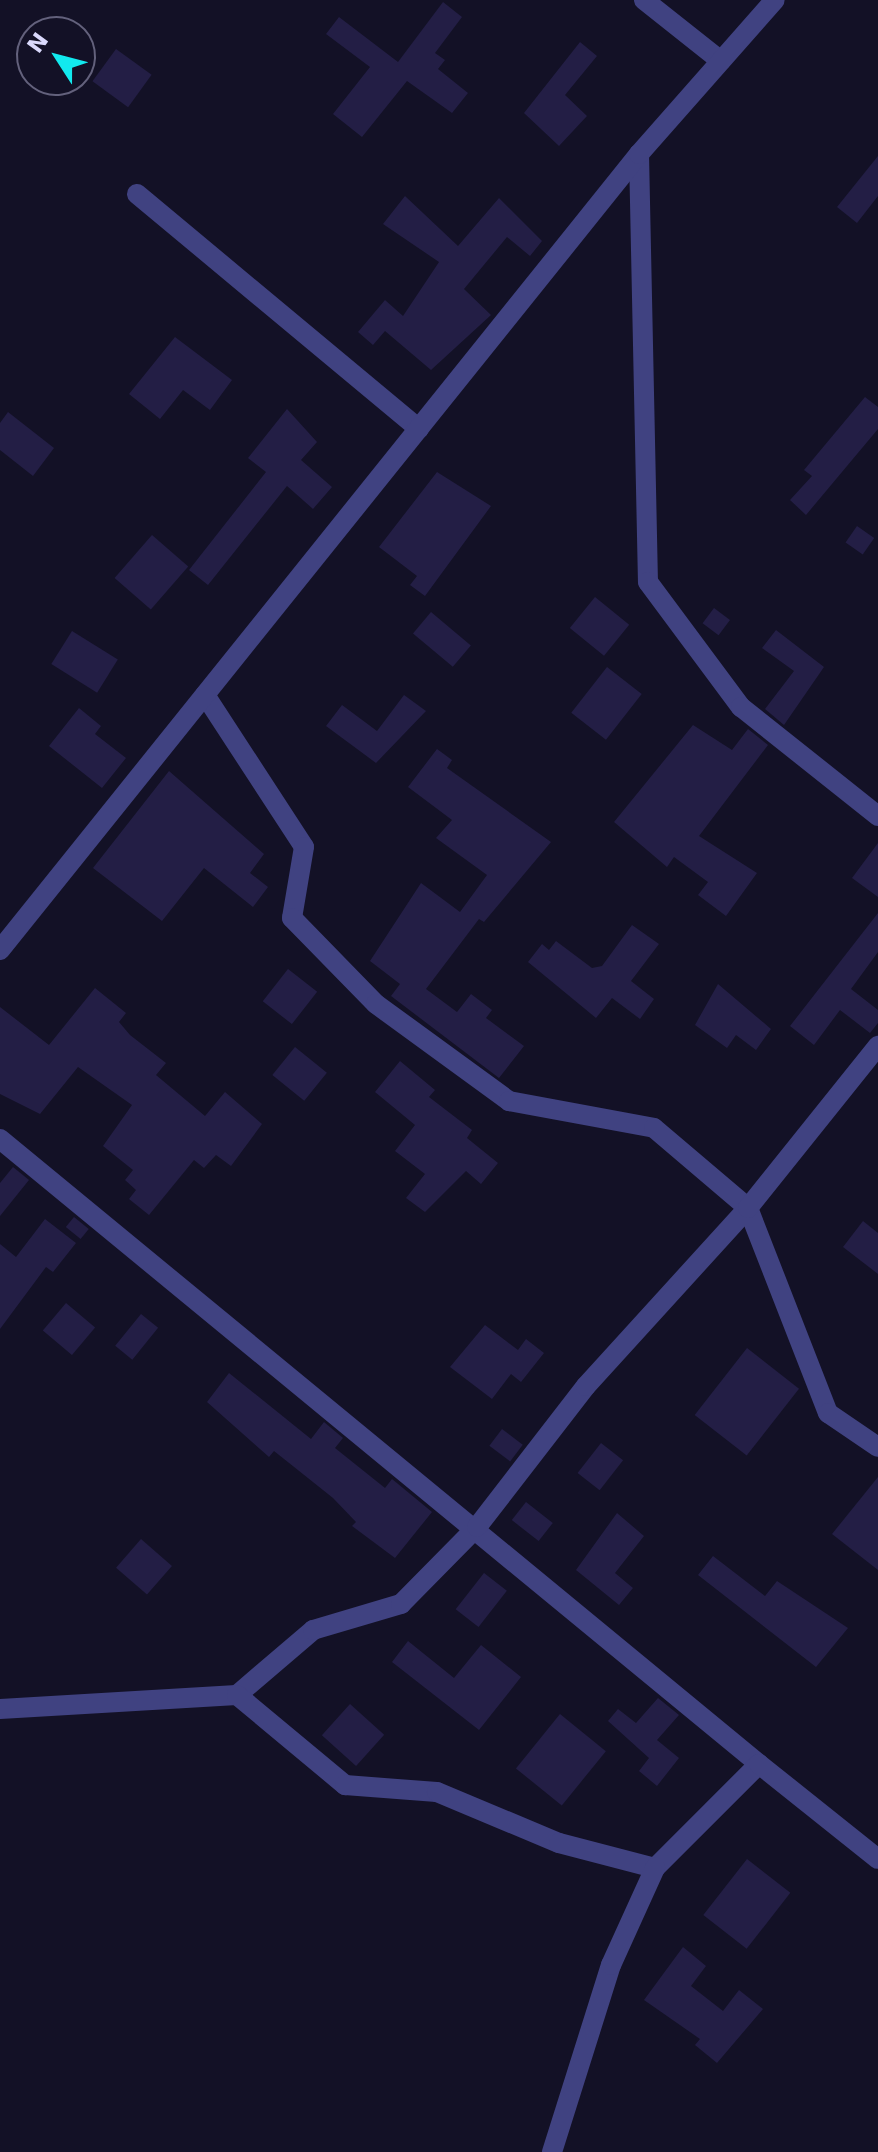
<!DOCTYPE html>
<html>
<head>
<meta charset="utf-8">
<style>
  body { margin:0 }
  #map { position:relative; width:878px; height:2152px; overflow:hidden; background:#131126; font-family:"DejaVu Sans",sans-serif }
  div>[style] { position:absolute }
  .building>* { inset:0; background:#231e45; transform-origin:0 0 }
  .minor>* { height:20px; margin:-10px; padding:0 10px; transform-origin:10px; border-radius:10px; background:#404281 }
  span { translate:-50% -50%; white-space:nowrap; text-align:center; line-height:1.15; -webkit-text-stroke:7px #131126; paint-order:stroke }
  .north { position:absolute; left:16px; top:16px; width:80px; height:80px; box-sizing:border-box; background:#131126; border:2px solid #63617c; border-radius:50%; rotate:306deg; font-size:22px; font-weight:700; line-height:32px; text-align:center; color:#dad9fc }
  .north::after { content:''; display:block; margin:auto; width:28px; height:36px; background:#12e9ee; clip-path:polygon(50% 0,100% 100%,50% 72%,0 100%) }
</style>
</head>
<body>
<div id="map">
  <div class="building">
    <div style="clip-path:polygon(443px 2px,462px 17px,435px 53px,445px 60px,438px 69px,468px 93px,452px 113px,407px 81px,362px 137px,333px 114px,370px 67px,326px 34px,339px 17px,398px 62px)"></div>
    <div style="clip-path:polygon(580px 42px,597px 56px,565px 95px,587px 116px,559px 146px,524px 113px)"></div>
    <div style="left:116px;top:49px;width:44px;height:40px;rotate:36deg"></div>
    <div style="clip-path:polygon(878px 156px,878px 196px,857px 223px,837px 207px)"></div>
    <div style="clip-path:polygon(405px 196px,458px 246px,499px 198px,542px 241px,530px 256px,507px 237px,464px 289px,491px 315px,431px 370px,385px 331px,373px 345px,358px 332px,385px 300px,403px 316px,439px 262px,383px 224px)"></div>
    <div style="clip-path:polygon(175px 337px,232px 380px,210px 410px,183px 390px,160px 419px,129px 394px)"></div>
    <div style="clip-path:polygon(865px 397px,878px 407px,878px 429px,806px 515px,790px 500px,812px 476px,804px 470px)"></div>
    <div style="clip-path:polygon(287px 409px,317px 442px,301px 460px,332px 487px,313px 509px,287px 486px,208px 585px,189px 570px,266px 472px,248px 458px)"></div>
    <div style="clip-path:polygon(8px 412px,54px 448px,33px 476px,0 450px,0 423px)"></div>
    <div style="clip-path:polygon(437px 472px,491px 506px,425px 596px,410px 585px,417px 576px,379px 547px)"></div>
    <div style="left:857px;top:526px;width:21px;height:20px;rotate:35deg"></div>
    <div style="left:152px;top:535px;width:48px;height:57px;rotate:41deg"></div>
    <div style="left:595px;top:597px;width:44px;height:40px;rotate:39deg"></div>
    <div style="left:714px;top:608px;width:20px;height:19px;rotate:37deg"></div>
    <div style="left:431px;top:612px;width:52px;height:28px;rotate:40deg"></div>
    <div style="clip-path:polygon(776px 630px,824px 667px,784px 725px,765px 709px,794px 671px,762px 648px)"></div>
    <div style="left:72px;top:631px;width:54px;height:39px;rotate:32deg"></div>
    <div style="left:607px;top:667px;width:44px;height:58px;rotate:38deg"></div>
    <div style="clip-path:polygon(404px 695px,426px 711px,376px 763px,326px 726px,342px 705px,377px 731px)"></div>
    <div style="clip-path:polygon(79px 708px,101px 726px,95px 734px,126px 758px,102px 788px,49px 746px)"></div>
    <div style="clip-path:polygon(693px 725px,732px 750px,748px 729px,768px 745px,699px 836px,757px 873px,726px 916px,698px 895px,708px 882px,674px 857px,667px 867px,614px 822px)"></div>
    <div style="clip-path:polygon(437px 749px,452px 760px,447px 768px,551px 842px,484px 922px,479px 919px,426px 989px,457px 1012px,471px 994px,492px 1010px,486px 1018px,524px 1046px,499px 1078px,391px 996px,400px 984px,370px 961px,421px 883px,460px 912px,487px 875px,436px 838px,452px 820px,408px 787px)"></div>
    <div style="clip-path:polygon(169px 771px,264px 854px,250px 873px,268px 887px,253px 907px,204px 868px,162px 921px,93px 868px)"></div>
    <div style="clip-path:polygon(878px 843px,878px 897px,852px 878px)"></div>
    <div style="clip-path:polygon(878px 913px,878px 952px,851px 989px,878px 1010px,878px 1023px,870px 1033px,840px 1010px,814px 1045px,790px 1026px)"></div>
    <div style="clip-path:polygon(632px 925px,659px 944px,631px 981px,654px 999px,640px 1019px,612px 998px,596px 1018px,528px 962px,542px 944px,549px 950px,556px 941px,592px 968px,602px 966px)"></div>
    <div style="left:288px;top:969px;width:37px;height:41px;rotate:38deg"></div>
    <div style="clip-path:polygon(718px 984px,771px 1029px,756px 1050px,736px 1035px,727px 1048px,695px 1025px)"></div>
    <div style="clip-path:polygon(95px 988px,126px 1013px,119px 1022px,130px 1035px,166px 1063px,156px 1075px,205px 1116px,225px 1092px,262px 1124px,231px 1166px,216px 1155px,204px 1168px,194px 1160px,149px 1215px,129px 1199px,136px 1190px,125px 1180px,133px 1170px,103px 1146px,132px 1105px,78px 1067px,40px 1114px,0 1094px,0 1007px,49px 1045px)"></div>
    <div style="left:295px;top:1047px;width:41px;height:36px;rotate:39deg"></div>
    <div style="clip-path:polygon(400px 1061px,435px 1090px,429px 1097px,472px 1130px,467px 1138px,498px 1163px,481px 1184px,466px 1171px,425px 1212px,406px 1198px,425px 1174px,395px 1151px,415px 1125px,375px 1092px)"></div>
    <div style="clip-path:polygon(13px 1167px,29px 1180px,0 1216px,0 1183px)"></div>
    <div style="left:74px;top:1217px;width:19px;height:13px;rotate:39deg"></div>
    <div style="clip-path:polygon(45px 1219px,76px 1243px,53px 1272px,46px 1267px,0 1329px,0 1244px,16px 1257px)"></div>
    <div style="clip-path:polygon(863px 1221px,878px 1233px,878px 1274px,843px 1247px)"></div>
    <div style="left:66px;top:1303px;width:38px;height:36px;rotate:40deg"></div>
    <div style="left:141px;top:1314px;width:22px;height:41px;rotate:39deg"></div>
    <div style="clip-path:polygon(485px 1325px,518px 1350px,526px 1339px,544px 1353px,521px 1382px,511px 1374px,492px 1399px,450px 1367px)"></div>
    <div style="left:747px;top:1348px;width:66px;height:85px;rotate:38deg"></div>
    <div style="clip-path:polygon(229px 1373px,311px 1439px,324px 1422px,343px 1438px,335px 1448px,385px 1488px,392px 1479px,432px 1512px,395px 1558px,352px 1526px,356px 1522px,333px 1498px,274px 1451px,269px 1457px,207px 1402px)"></div>
    <div style="left:502px;top:1429px;width:26px;height:21px;rotate:37deg"></div>
    <div style="left:601px;top:1443px;width:28px;height:38px;rotate:38deg"></div>
    <div style="clip-path:polygon(878px 1477px,878px 1570px,832px 1534px)"></div>
    <div style="left:526px;top:1502px;width:34px;height:23px;rotate:38deg"></div>
    <div style="clip-path:polygon(617px 1513px,644px 1536px,615px 1573px,633px 1588px,619px 1605px,576px 1570px)"></div>
    <div style="left:141px;top:1539px;width:41px;height:38px;rotate:41deg"></div>
    <div style="clip-path:polygon(713px 1556px,765px 1596px,777px 1581px,848px 1628px,816px 1667px,698px 1575px)"></div>
    <div style="left:484px;top:1573px;width:29px;height:46px;rotate:38deg"></div>
    <div style="clip-path:polygon(408px 1641px,454px 1678px,481px 1645px,521px 1677px,479px 1730px,392px 1662px)"></div>
    <div style="clip-path:polygon(658px 1698px,679px 1715px,657px 1740px,679px 1758px,657px 1786px,639px 1771px,649px 1758px,608px 1721px,618px 1709px,636px 1723px)"></div>
    <div style="left:350px;top:1704px;width:46px;height:42px;rotate:42deg"></div>
    <div style="left:560px;top:1714px;width:59px;height:70px;rotate:39deg"></div>
    <div style="left:747px;top:1859px;width:55px;height:71px;rotate:38deg"></div>
    <div style="clip-path:polygon(683px 1947px,706px 1966px,691px 1986px,723px 2011px,739px 1990px,763px 2009px,717px 2063px,695px 2045px,700px 2039px,644px 2000px)"></div>
  </div>
  <div class="minor">
    <div style="left:644px;top:0;width:98px;rotate:38.4deg"></div>
    <div style="left:639px;top:154px;width:428px;rotate:88.8deg"></div>
    <div style="left:648px;top:582px;width:156px;rotate:53.4deg"></div>
    <div style="left:741px;top:707px;width:175px;rotate:38.5deg"></div>
    <div style="left:137px;top:194px;width:367px;rotate:39.8deg"></div>
    <div style="left:205px;top:695px;width:181px;rotate:56.9deg"></div>
    <div style="left:304px;top:847px;width:72px;rotate:99.6deg"></div>
    <div style="left:292px;top:918px;width:120px;rotate:45.7deg"></div>
    <div style="left:376px;top:1004px;width:165px;rotate:36.1deg"></div>
    <div style="left:509px;top:1101px;width:147px;rotate:10.5deg"></div>
    <div style="left:654px;top:1128px;width:123px;rotate:40.4deg"></div>
    <div style="left:748px;top:1208px;width:220px;rotate:68.7deg"></div>
    <div style="left:828px;top:1413px;width:60px;rotate:34.2deg"></div>
    <div style="left:0;top:950px;width:1021px;rotate:-51.24deg"></div>
    <div style="left:639px;top:154px;width:205px;rotate:-48.6deg"></div>
    <div style="left:0;top:1139px;width:983px;rotate:39.47deg"></div>
    <div style="left:237px;top:1695px;width:100px;rotate:-40.5deg"></div>
    <div style="left:313px;top:1630px;width:92px;rotate:-16.5deg"></div>
    <div style="left:401px;top:1604px;width:108px;rotate:-45.4deg"></div>
    <div style="left:477px;top:1527px;width:178px;rotate:-52.3deg"></div>
    <div style="left:586px;top:1386px;width:241px;rotate:-47.7deg"></div>
    <div style="left:748px;top:1208px;width:208px;rotate:-51.3deg"></div>
    <div style="left:0;top:1709px;width:237px;rotate:-3.4deg"></div>
    <div style="left:237px;top:1695px;width:141px;rotate:39.8deg"></div>
    <div style="left:345px;top:1785px;width:92px;rotate:4.4deg"></div>
    <div style="left:437px;top:1792px;width:132px;rotate:22.7deg"></div>
    <div style="left:559px;top:1843px;width:99px;rotate:14.6deg"></div>
    <div style="left:655px;top:1868px;width:147px;rotate:-45deg"></div>
    <div style="left:759px;top:1764px;width:152px;rotate:38.6deg"></div>
    <div style="left:552px;top:2152px;width:196px;rotate:-72.5deg"></div>
    <div style="left:611px;top:1965px;width:107px;rotate:-65.6deg"></div>
  </div>
  <div class="north">N</div>
</div>
</body>
</html>
